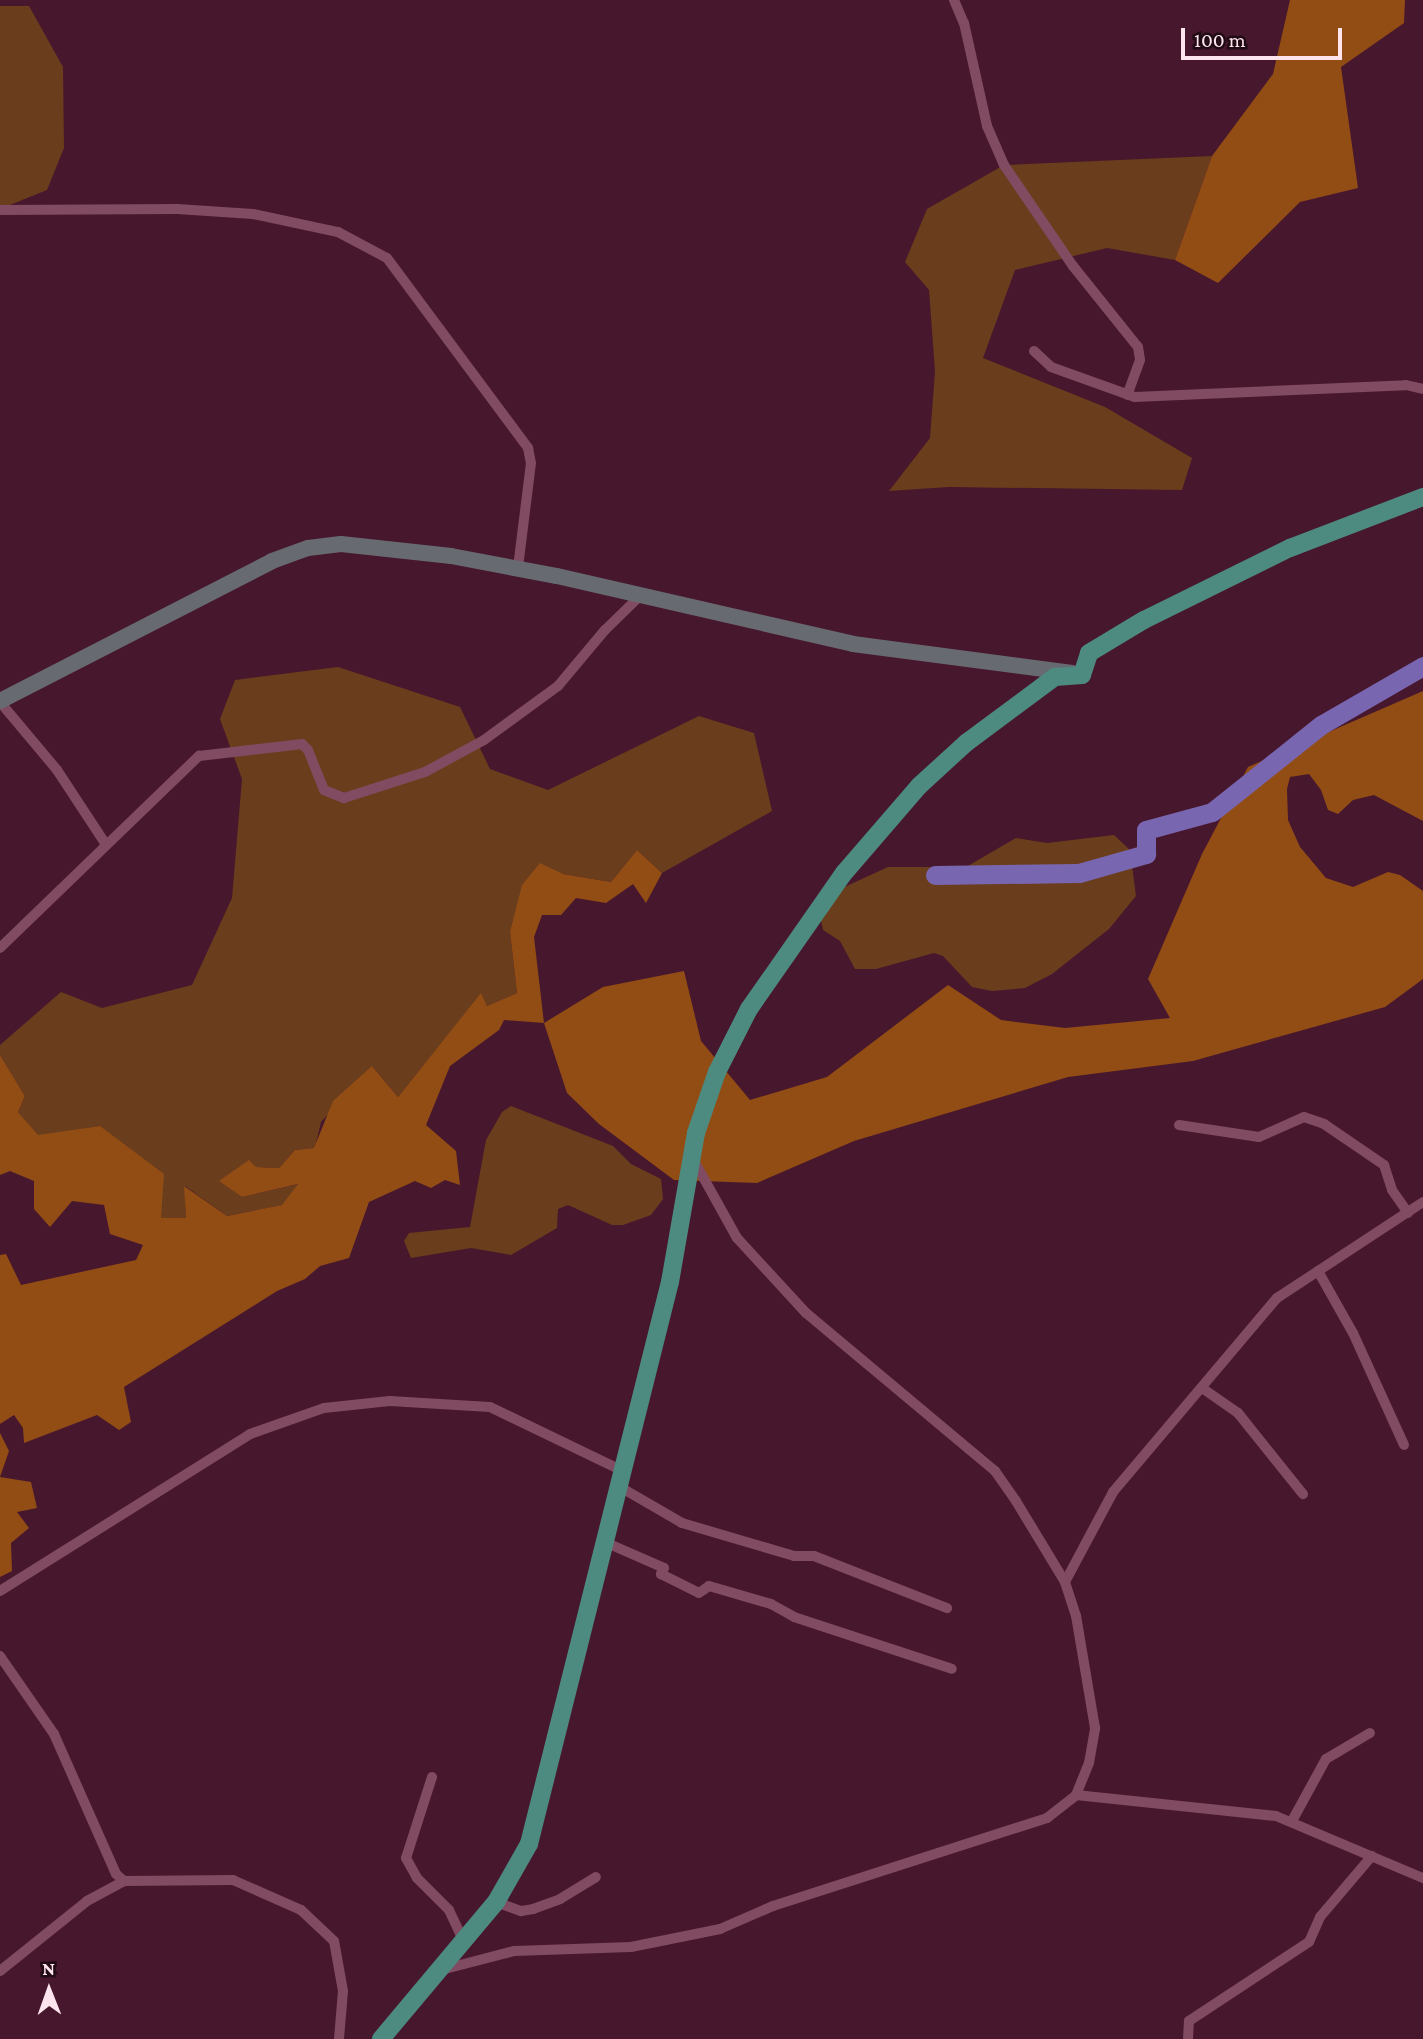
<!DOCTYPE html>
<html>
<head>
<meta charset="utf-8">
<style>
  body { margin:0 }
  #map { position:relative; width:1423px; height:2039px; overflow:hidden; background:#47172d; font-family:"Crimson Pro",serif }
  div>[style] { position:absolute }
  .green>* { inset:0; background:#6a3d1c }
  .forest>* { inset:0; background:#924d15 }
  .river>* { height:19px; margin:-9.5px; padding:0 9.5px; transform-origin:9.5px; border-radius:9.5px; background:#7966b0 }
  .street>* { height:10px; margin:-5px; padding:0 5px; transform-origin:5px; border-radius:5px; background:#814b61 }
  .secondary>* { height:16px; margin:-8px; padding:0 8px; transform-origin:8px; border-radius:8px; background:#676b71 }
  .primary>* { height:18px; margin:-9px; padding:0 9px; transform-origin:9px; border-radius:9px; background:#4d8b81 }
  span { translate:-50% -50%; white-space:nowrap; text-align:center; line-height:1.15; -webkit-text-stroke:7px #200b14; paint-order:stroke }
  .north { position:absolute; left:14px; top:1955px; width:70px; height:70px; -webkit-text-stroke:5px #200b14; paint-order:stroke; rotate:359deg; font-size:19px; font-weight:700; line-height:28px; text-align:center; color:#fee4ed }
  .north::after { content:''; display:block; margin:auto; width:24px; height:32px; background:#fee4ed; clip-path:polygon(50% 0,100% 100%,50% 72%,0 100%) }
  .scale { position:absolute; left:1181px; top:28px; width:161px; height:32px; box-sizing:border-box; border:4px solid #fee4ed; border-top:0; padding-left:9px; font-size:21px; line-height:24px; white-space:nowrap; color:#fee4ed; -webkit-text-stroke:5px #200b14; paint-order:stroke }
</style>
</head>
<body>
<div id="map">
  <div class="green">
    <div style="clip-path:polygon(0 6px,29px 6px,63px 67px,64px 148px,47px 190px,0 209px)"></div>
    <div style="clip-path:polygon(1212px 156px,1175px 260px,1107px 248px,1015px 270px,983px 358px,1105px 407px,1192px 458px,1182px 490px,949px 487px,889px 491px,930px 438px,935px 371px,929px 290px,905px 262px,927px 209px,1004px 165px)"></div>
    <div style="clip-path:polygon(338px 667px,460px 707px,490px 769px,548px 790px,699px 716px,754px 733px,772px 811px,662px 873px,637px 850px,611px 882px,563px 874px,510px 931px,517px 993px,487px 1006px,481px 994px,398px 1097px,373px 1067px,321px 1122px,315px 1148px,295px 1150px,279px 1168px,256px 1167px,220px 1181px,242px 1197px,299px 1184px,283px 1205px,227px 1216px,185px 1186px,186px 1218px,161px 1218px,100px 1126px,38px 1136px,18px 1112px,25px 1096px,0 1055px,0 1045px,61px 992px,102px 1008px,192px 985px,232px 898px,242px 779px,220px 719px,235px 680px)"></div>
    <div style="clip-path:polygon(1114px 835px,1130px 850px,1136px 896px,1109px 929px,1052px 974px,1025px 988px,992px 991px,972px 987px,943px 956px,934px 953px,876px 969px,855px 969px,840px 941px,823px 930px,820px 916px,838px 890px,888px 867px,966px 867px,1016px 838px,1047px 843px)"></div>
    <div style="clip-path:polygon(511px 1106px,613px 1146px,631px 1164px,661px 1179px,663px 1199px,651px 1215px,623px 1225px,612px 1225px,568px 1205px,558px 1209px,557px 1228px,511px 1255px,471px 1248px,411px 1258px,404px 1241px,409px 1233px,470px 1227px,486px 1140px,502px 1112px)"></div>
  </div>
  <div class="forest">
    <div style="clip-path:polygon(1290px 0,1405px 0,1404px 23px,1341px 67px,1358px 188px,1300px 202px,1218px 283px,1175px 260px,1212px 156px,1273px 74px)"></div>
    <div style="clip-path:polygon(1423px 691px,1423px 821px,1374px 795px,1353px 800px,1338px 814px,1328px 810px,1321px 790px,1309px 774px,1290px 777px,1287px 789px,1288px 820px,1300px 847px,1326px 878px,1353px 887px,1388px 872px,1400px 875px,1423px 891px,1423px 979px,1385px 1007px,1193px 1061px,1068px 1077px,854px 1141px,757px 1183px,674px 1180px,599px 1124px,567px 1093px,544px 1023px,504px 1020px,499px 1030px,450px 1066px,426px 1125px,456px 1151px,460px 1185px,445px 1180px,431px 1188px,415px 1181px,369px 1202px,349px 1258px,320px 1266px,305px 1279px,277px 1291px,124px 1387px,131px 1422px,119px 1430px,97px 1415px,24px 1443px,23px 1428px,14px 1415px,0 1424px,0 1255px,6px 1254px,21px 1285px,136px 1260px,143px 1245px,110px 1234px,104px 1205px,72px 1201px,50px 1227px,34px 1209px,34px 1181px,10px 1171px,0 1175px,0 1055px,25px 1096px,18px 1112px,38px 1135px,100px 1126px,164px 1174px,161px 1218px,186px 1218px,184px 1186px,227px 1216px,282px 1205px,298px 1184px,242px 1197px,219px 1181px,249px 1160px,256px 1167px,279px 1168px,295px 1150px,314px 1148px,333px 1101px,372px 1066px,398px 1097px,481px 993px,487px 1006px,517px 993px,510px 932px,522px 885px,540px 863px,563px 874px,611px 882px,637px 850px,662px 873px,646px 903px,633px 884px,606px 903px,576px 898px,561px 915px,542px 915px,534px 937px,544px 1023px,603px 987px,684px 971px,701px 1041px,750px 1100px,827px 1077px,948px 985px,1001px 1020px,1065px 1028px,1170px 1018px,1148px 979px,1202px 854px,1248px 767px)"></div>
    <div style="clip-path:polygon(0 1433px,9px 1451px,0 1477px)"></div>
    <div style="clip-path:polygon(0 1477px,31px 1482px,37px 1508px,17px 1512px,29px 1528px,11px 1543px,12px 1571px,0 1577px)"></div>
  </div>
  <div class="river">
    <div style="left:935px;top:875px;width:144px;rotate:-0.8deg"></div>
    <div style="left:1079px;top:873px;width:70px;rotate:-15.8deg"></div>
    <div style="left:1146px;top:854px;width:24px;rotate:-90deg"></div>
    <div style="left:1146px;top:830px;width:68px;rotate:-15.3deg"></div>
    <div style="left:1212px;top:812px;width:139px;rotate:-38.6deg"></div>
    <div style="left:1321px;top:725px;width:118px;rotate:-30deg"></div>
  </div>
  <div class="street">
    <div style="left:954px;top:0;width:25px;rotate:67deg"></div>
    <div style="left:964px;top:23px;width:106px;rotate:77.4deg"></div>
    <div style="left:987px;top:126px;width:43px;rotate:66.4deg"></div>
    <div style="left:1004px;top:165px;width:122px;rotate:55.7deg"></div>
    <div style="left:1073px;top:266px;width:104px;rotate:51.3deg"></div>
    <div style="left:1138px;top:347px;width:13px;rotate:81deg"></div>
    <div style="left:1140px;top:360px;width:37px;rotate:110deg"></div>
    <div style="left:0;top:210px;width:177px;rotate:-0.3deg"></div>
    <div style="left:177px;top:209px;width:76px;rotate:3.8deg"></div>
    <div style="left:253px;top:214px;width:87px;rotate:12deg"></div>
    <div style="left:338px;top:232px;width:55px;rotate:28deg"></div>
    <div style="left:387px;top:258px;width:237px;rotate:53.4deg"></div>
    <div style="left:528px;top:448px;width:15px;rotate:79deg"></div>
    <div style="left:531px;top:463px;width:106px;rotate:97.1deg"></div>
    <div style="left:1034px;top:351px;width:23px;rotate:43deg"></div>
    <div style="left:1051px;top:367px;width:89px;rotate:19.7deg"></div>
    <div style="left:1135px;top:397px;width:271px;rotate:-2.5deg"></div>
    <div style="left:1406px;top:385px;width:17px;rotate:13deg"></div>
    <div style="left:0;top:702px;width:89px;rotate:50deg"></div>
    <div style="left:57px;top:770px;width:87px;rotate:56.7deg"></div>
    <div style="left:0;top:948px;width:277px;rotate:-44deg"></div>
    <div style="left:199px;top:756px;width:104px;rotate:-6.6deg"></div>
    <div style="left:302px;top:744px;width:8px;rotate:45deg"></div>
    <div style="left:308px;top:750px;width:43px;rotate:68.2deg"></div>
    <div style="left:324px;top:790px;width:22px;rotate:22deg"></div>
    <div style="left:344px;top:798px;width:85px;rotate:-17.8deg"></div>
    <div style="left:425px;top:772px;width:67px;rotate:-28.5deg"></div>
    <div style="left:484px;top:740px;width:92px;rotate:-36.1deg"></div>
    <div style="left:558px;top:686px;width:73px;rotate:-50deg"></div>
    <div style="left:605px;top:630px;width:52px;rotate:-44.2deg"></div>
    <div style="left:1179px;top:1125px;width:81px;rotate:8.5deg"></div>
    <div style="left:1259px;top:1137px;width:49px;rotate:-24deg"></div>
    <div style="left:1304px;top:1117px;width:21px;rotate:19deg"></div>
    <div style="left:1324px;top:1124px;width:73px;rotate:34.3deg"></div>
    <div style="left:1384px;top:1165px;width:26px;rotate:72deg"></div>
    <div style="left:1392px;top:1190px;width:28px;rotate:55deg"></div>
    <div style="left:1318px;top:1271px;width:71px;rotate:60.6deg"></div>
    <div style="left:1353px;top:1333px;width:123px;rotate:65.5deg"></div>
    <div style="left:1202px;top:1388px;width:44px;rotate:34.8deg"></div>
    <div style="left:1238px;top:1413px;width:104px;rotate:51.3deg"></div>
    <div style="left:620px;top:1487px;width:72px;rotate:30.1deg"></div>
    <div style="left:682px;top:1523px;width:117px;rotate:16.4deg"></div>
    <div style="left:794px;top:1556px;width:20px"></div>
    <div style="left:814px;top:1556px;width:143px;rotate:21.4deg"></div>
    <div style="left:607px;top:1543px;width:62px;rotate:23.7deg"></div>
    <div style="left:664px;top:1568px;width:7px;rotate:117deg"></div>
    <div style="left:661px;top:1574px;width:42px;rotate:26.6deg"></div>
    <div style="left:699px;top:1593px;width:12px;rotate:-35deg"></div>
    <div style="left:709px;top:1586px;width:65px;rotate:16.2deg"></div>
    <div style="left:771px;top:1604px;width:26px;rotate:29deg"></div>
    <div style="left:794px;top:1617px;width:166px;rotate:18.2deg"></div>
    <div style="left:1065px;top:1582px;width:102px;rotate:-61.9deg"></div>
    <div style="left:1113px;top:1492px;width:254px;rotate:-49.8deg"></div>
    <div style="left:1277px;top:1298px;width:175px;rotate:-33.3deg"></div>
    <div style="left:0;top:1591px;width:295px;rotate:-32.1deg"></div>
    <div style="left:250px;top:1434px;width:78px;rotate:-19.4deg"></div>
    <div style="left:324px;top:1408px;width:66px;rotate:-6.1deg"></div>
    <div style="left:390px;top:1401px;width:100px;rotate:3.4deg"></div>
    <div style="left:490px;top:1407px;width:148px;rotate:25.7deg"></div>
    <div style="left:0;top:1656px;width:95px;rotate:55.3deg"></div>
    <div style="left:54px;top:1734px;width:153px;rotate:66.1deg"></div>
    <div style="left:116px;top:1874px;width:11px;rotate:41deg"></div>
    <div style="left:432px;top:1777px;width:85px;rotate:107.8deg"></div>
    <div style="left:406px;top:1858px;width:23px;rotate:61deg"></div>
    <div style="left:417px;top:1878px;width:45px;rotate:45deg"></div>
    <div style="left:449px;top:1910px;width:35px;rotate:65deg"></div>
    <div style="left:1076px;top:1795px;width:201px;rotate:6deg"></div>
    <div style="left:1276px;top:1816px;width:160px;rotate:22.9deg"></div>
    <div style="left:1292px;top:1821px;width:71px;rotate:-61.3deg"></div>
    <div style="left:1326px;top:1759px;width:51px;rotate:-30.6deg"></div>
    <div style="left:496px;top:1902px;width:27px;rotate:20deg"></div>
    <div style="left:521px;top:1911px;width:12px;rotate:-9deg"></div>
    <div style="left:533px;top:1909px;width:29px;rotate:-20deg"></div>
    <div style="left:560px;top:1899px;width:42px;rotate:-31.4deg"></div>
    <div style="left:441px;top:1970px;width:75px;rotate:-14.6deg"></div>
    <div style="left:514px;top:1951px;width:117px;rotate:-2deg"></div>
    <div style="left:631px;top:1947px;width:91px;rotate:-11.4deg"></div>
    <div style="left:720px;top:1929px;width:58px;rotate:-23.5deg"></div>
    <div style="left:773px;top:1906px;width:288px;rotate:-17.8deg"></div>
    <div style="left:1047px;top:1818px;width:37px;rotate:-38deg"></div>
    <div style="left:1076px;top:1795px;width:35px;rotate:-68deg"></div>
    <div style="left:1089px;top:1763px;width:36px;rotate:-80deg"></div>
    <div style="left:1095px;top:1728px;width:114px;rotate:-99.6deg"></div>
    <div style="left:1076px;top:1616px;width:36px;rotate:-108deg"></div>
    <div style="left:1065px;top:1582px;width:95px;rotate:-121.2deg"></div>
    <div style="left:1016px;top:1501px;width:37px;rotate:-125deg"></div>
    <div style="left:995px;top:1471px;width:246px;rotate:-140.1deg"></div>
    <div style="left:806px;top:1313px;width:102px;rotate:-132.6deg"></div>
    <div style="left:737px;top:1238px;width:90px;rotate:-119.1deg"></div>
    <div style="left:0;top:1971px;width:112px;rotate:-38.8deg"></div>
    <div style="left:87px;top:1901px;width:42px;rotate:-28.4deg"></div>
    <div style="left:124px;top:1881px;width:109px;rotate:-0.5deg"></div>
    <div style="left:233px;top:1880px;width:74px;rotate:23.8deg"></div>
    <div style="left:301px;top:1910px;width:45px;rotate:43.2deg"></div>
    <div style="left:334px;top:1941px;width:51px;rotate:79.8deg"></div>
    <div style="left:343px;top:1991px;width:48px;rotate:94.8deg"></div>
    <div style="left:1188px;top:2039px;width:18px;rotate:-87deg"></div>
    <div style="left:1189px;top:2021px;width:144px;rotate:-33.4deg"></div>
    <div style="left:1309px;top:1942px;width:27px;rotate:-66deg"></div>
    <div style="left:1320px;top:1917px;width:80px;rotate:-49.6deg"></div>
  </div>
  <div class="secondary">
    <div style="left:0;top:701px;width:306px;rotate:-27.2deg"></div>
    <div style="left:272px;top:561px;width:38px;rotate:-20deg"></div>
    <div style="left:308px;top:548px;width:33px;rotate:-7deg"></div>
    <div style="left:341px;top:544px;width:111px;rotate:6.2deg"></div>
    <div style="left:451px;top:556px;width:108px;rotate:10.7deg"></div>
    <div style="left:557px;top:576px;width:304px;rotate:12.9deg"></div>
    <div style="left:853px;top:644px;width:221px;rotate:7.5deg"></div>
  </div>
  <div class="primary">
    <div style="left:381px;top:2039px;width:179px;rotate:-50deg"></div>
    <div style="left:496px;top:1902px;width:67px;rotate:-60.4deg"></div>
    <div style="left:529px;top:1844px;width:579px;rotate:-75.92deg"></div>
    <div style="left:670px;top:1282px;width:151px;rotate:-80.1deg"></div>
    <div style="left:696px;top:1133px;width:65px;rotate:-71deg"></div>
    <div style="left:717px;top:1072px;width:71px;rotate:-63.1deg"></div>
    <div style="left:749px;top:1009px;width:166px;rotate:-55.1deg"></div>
    <div style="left:844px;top:873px;width:115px;rotate:-49.2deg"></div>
    <div style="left:919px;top:786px;width:64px;rotate:-42.5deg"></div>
    <div style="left:966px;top:743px;width:111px;rotate:-36.6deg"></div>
    <div style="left:1055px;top:677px;width:27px;rotate:-4deg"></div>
    <div style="left:1082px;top:675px;width:23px;rotate:-72deg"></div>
    <div style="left:1089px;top:653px;width:64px;rotate:-31deg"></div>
    <div style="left:1144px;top:620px;width:163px;rotate:-26.3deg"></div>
    <div style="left:1290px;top:548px;width:142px;rotate:-21deg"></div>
  </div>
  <div class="north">N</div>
  <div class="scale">100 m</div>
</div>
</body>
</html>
